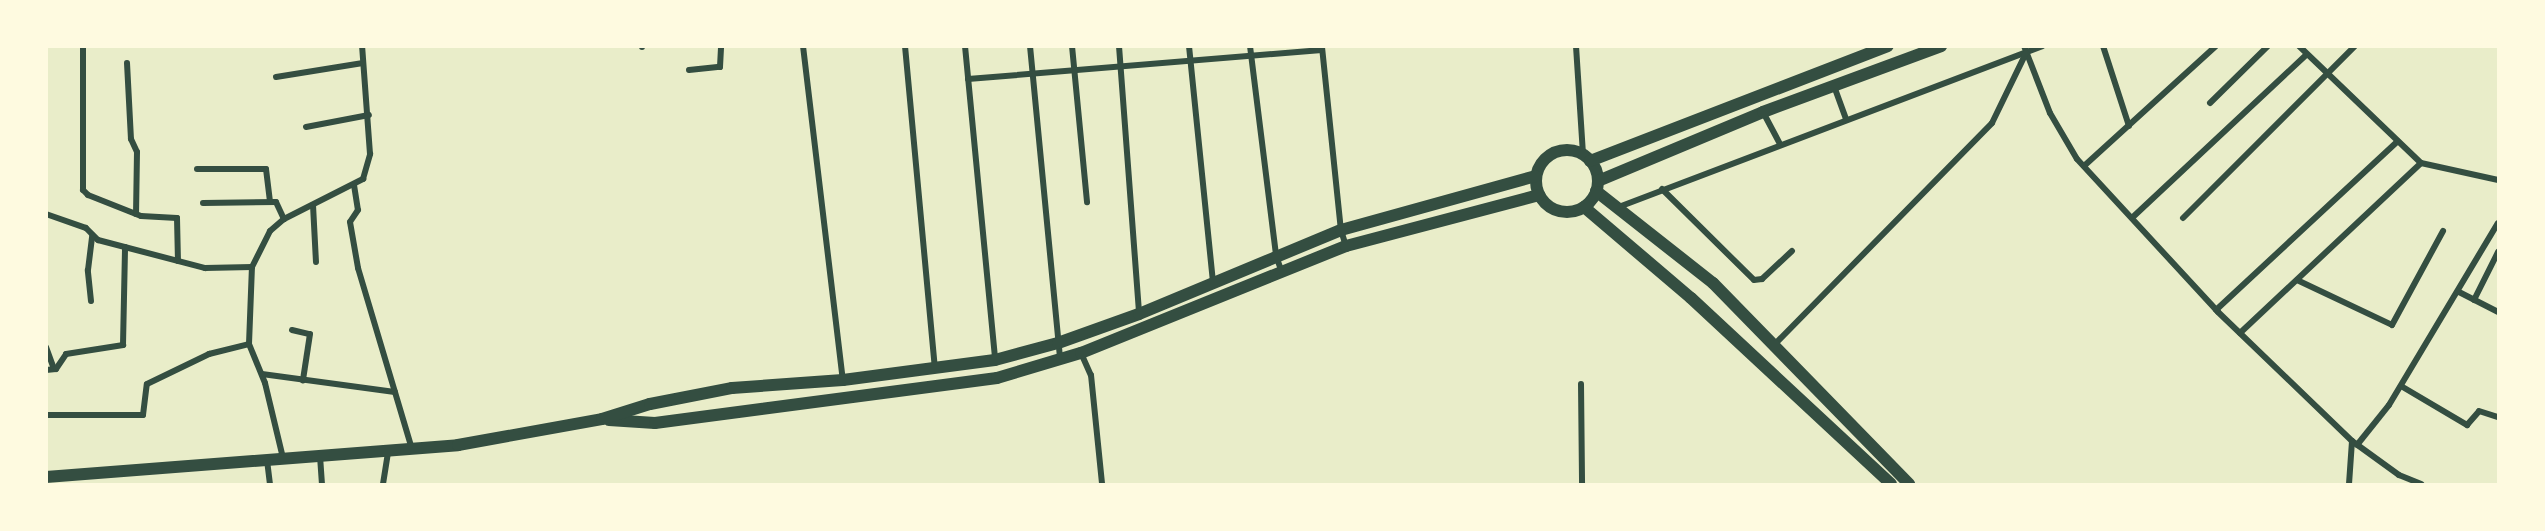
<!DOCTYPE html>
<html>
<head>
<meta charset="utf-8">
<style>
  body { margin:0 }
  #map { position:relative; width:2545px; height:531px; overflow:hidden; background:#e9edc9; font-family:Arial,sans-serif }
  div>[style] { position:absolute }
  .minor>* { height:6px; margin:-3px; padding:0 3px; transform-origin:3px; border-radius:3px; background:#344e41 }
  .primary>* { height:12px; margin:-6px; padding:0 6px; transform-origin:6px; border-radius:6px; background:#344e41 }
  .trunk>* { height:12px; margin:-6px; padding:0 6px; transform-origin:6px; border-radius:6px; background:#344e41 }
  .trunk>.ring { margin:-6px; padding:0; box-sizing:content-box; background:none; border:12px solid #344e41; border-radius:50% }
  span { translate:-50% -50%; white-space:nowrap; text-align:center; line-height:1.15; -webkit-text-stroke:6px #fefae0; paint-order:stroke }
  .frame { position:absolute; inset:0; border:48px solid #fefae0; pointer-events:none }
</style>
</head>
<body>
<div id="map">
  <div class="minor">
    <div style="left:83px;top:46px;width:144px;rotate:90deg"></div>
    <div style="left:83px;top:190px;width:7px;rotate:45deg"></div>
    <div style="left:88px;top:195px;width:57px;rotate:21.6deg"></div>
    <div style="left:141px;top:216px;width:36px;rotate:3deg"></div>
    <div style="left:177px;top:218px;width:43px;rotate:88.7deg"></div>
    <div style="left:642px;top:46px;width:1px;rotate:90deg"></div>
    <div style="left:803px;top:46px;width:336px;rotate:83.2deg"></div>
    <div style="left:905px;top:46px;width:323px;rotate:84.7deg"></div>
    <div style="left:965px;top:46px;width:315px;rotate:84.5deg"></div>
    <div style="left:1030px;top:46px;width:313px;rotate:84.5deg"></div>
    <div style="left:1072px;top:46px;width:157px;rotate:84.5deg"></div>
    <div style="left:1119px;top:46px;width:268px;rotate:85.7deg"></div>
    <div style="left:1189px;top:46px;width:238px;rotate:84.2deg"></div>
    <div style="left:1250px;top:46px;width:212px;rotate:82.9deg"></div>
    <div style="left:1276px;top:256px;width:15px;rotate:70deg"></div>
    <div style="left:1576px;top:46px;width:108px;rotate:86.3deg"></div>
    <div style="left:2024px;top:46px;width:72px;rotate:68.8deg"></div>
    <div style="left:2050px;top:113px;width:53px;rotate:59.6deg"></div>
    <div style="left:2077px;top:159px;width:208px;rotate:47.3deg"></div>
    <div style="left:2218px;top:312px;width:186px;rotate:43.9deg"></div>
    <div style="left:2352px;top:441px;width:58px;rotate:35.9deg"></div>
    <div style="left:2399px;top:475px;width:24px;rotate:22deg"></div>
    <div style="left:2103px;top:46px;width:84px;rotate:72deg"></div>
    <div style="left:2299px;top:46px;width:169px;rotate:43.8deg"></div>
    <div style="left:2421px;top:163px;width:79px;rotate:12.4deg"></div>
    <div style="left:1322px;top:47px;width:184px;rotate:84.1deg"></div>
    <div style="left:1341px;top:230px;width:17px;rotate:73deg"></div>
    <div style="left:127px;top:63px;width:76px;rotate:87deg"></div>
    <div style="left:131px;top:139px;width:14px;rotate:65deg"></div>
    <div style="left:137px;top:152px;width:62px;rotate:90.9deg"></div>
    <div style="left:689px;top:70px;width:31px;rotate:-6deg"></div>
    <div style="left:720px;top:67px;width:21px;rotate:-87deg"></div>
    <div style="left:276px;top:77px;width:88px;rotate:-9.1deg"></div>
    <div style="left:968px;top:79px;width:355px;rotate:-4.7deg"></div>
    <div style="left:1834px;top:86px;width:35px;rotate:70deg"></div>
    <div style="left:2210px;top:103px;width:81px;rotate:-44.5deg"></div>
    <div style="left:1763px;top:112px;width:36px;rotate:62deg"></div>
    <div style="left:306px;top:127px;width:64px;rotate:-10.8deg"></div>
    <div style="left:2084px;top:166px;width:178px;rotate:-42.3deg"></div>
    <div style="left:197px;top:169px;width:69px"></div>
    <div style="left:266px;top:169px;width:33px;rotate:83deg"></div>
    <div style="left:354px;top:185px;width:25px;rotate:81deg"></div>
    <div style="left:358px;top:210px;width:14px;rotate:124deg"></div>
    <div style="left:350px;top:222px;width:47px;rotate:80.1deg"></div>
    <div style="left:358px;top:268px;width:189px;rotate:73.4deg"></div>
    <div style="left:1662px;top:189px;width:129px;rotate:44.7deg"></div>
    <div style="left:1754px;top:280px;width:8px;rotate:-7deg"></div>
    <div style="left:1762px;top:279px;width:41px;rotate:-43deg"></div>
    <div style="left:203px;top:203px;width:73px;rotate:-0.8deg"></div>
    <div style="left:276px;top:202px;width:19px;rotate:65deg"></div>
    <div style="left:313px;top:205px;width:57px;rotate:87deg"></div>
    <div style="left:1616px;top:208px;width:456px;rotate:-20.8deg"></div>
    <div style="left:46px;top:214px;width:42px;rotate:19.3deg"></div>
    <div style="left:86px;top:228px;width:17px;rotate:45deg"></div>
    <div style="left:98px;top:240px;width:111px;rotate:14.7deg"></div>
    <div style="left:205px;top:268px;width:47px;rotate:-1.2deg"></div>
    <div style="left:2134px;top:216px;width:236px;rotate:-43.1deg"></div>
    <div style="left:2183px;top:218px;width:243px;rotate:-45deg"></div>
    <div style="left:2297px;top:280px;width:105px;rotate:25.3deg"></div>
    <div style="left:2392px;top:325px;width:107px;rotate:-61.5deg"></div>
    <div style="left:2459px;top:292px;width:44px;rotate:27.1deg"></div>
    <div style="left:2474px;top:300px;width:54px;rotate:-63.4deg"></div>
    <div style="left:91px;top:301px;width:31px;rotate:-96deg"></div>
    <div style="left:88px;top:270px;width:35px;rotate:-83deg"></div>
    <div style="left:2216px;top:310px;width:248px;rotate:-42.9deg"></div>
    <div style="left:292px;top:330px;width:18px;rotate:13deg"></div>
    <div style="left:310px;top:334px;width:47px;rotate:98.7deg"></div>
    <div style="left:2240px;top:333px;width:248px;rotate:-43.2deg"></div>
    <div style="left:1774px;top:345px;width:311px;rotate:-45.5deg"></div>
    <div style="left:1992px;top:123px;width:78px;rotate:-64.1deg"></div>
    <div style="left:46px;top:347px;width:23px;rotate:70deg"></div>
    <div style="left:1081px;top:353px;width:24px;rotate:66deg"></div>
    <div style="left:1091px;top:375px;width:110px;rotate:84.2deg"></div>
    <div style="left:46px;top:370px;width:10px;rotate:-6deg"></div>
    <div style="left:56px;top:369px;width:18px;rotate:-56deg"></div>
    <div style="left:66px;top:354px;width:58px;rotate:-9deg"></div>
    <div style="left:123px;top:345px;width:98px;rotate:-88.8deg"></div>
    <div style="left:262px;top:374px;width:134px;rotate:7.7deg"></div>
    <div style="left:1581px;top:384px;width:100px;rotate:89.4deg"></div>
    <div style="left:2401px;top:386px;width:77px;rotate:30.6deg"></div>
    <div style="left:2467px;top:425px;width:18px;rotate:-49deg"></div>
    <div style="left:2479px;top:411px;width:20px;rotate:18deg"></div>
    <div style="left:46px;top:415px;width:97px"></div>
    <div style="left:143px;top:415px;width:31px;rotate:-83deg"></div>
    <div style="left:147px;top:384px;width:69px;rotate:-25.8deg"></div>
    <div style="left:209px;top:354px;width:41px;rotate:-14deg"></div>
    <div style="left:2357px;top:445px;width:51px;rotate:-51.3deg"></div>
    <div style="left:2389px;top:405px;width:212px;rotate:-59.1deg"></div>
    <div style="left:320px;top:456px;width:28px;rotate:86deg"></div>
    <div style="left:283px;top:458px;width:77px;rotate:-103.5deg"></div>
    <div style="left:265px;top:383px;width:42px;rotate:-112.3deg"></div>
    <div style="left:249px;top:344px;width:77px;rotate:-87.8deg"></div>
    <div style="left:252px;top:267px;width:40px;rotate:-63.4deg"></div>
    <div style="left:270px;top:231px;width:18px;rotate:-41deg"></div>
    <div style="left:284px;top:219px;width:89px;rotate:-26.9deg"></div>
    <div style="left:363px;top:179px;width:26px;rotate:-74deg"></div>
    <div style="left:370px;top:154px;width:108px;rotate:-94.2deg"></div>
    <div style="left:267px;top:460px;width:24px;rotate:83deg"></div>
    <div style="left:383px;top:484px;width:33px;rotate:-81deg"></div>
    <div style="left:2349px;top:484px;width:43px;rotate:-86deg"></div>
  </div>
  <div class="primary">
    <div style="left:1596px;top:191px;width:149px;rotate:38.2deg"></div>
    <div style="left:1713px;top:283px;width:281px;rotate:45.7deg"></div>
    <div style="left:1584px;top:207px;width:140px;rotate:40.4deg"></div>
    <div style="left:1691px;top:298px;width:273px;rotate:42.9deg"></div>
  </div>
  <div class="trunk">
    <div class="ring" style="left:1536px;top:150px;width:50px;height:50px"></div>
    <div style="left:1590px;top:161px;width:319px;rotate:-21.1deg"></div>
    <div style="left:1598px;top:181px;width:179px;rotate:-22.7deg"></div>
    <div style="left:1763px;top:112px;width:190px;rotate:-20.3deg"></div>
    <div style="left:609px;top:420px;width:46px;rotate:3.7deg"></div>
    <div style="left:655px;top:423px;width:345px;rotate:-7.5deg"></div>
    <div style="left:997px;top:378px;width:88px;rotate:-16.6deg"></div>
    <div style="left:1081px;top:353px;width:286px;rotate:-22deg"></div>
    <div style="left:1346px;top:246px;width:200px;rotate:-14.8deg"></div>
    <div style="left:46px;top:477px;width:413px;rotate:-4.4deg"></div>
    <div style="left:458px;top:445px;width:146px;rotate:-10.2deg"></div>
    <div style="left:602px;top:419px;width:50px;rotate:-17.4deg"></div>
    <div style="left:650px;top:404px;width:84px;rotate:-11deg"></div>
    <div style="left:732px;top:388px;width:111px;rotate:-4.1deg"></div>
    <div style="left:843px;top:380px;width:153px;rotate:-7.5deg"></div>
    <div style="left:995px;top:360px;width:65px;rotate:-15.1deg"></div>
    <div style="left:1058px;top:343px;width:86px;rotate:-19.7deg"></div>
    <div style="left:1139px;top:314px;width:219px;rotate:-22.6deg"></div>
    <div style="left:1341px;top:230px;width:202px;rotate:-15.5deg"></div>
  </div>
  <div class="frame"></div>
</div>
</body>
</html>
